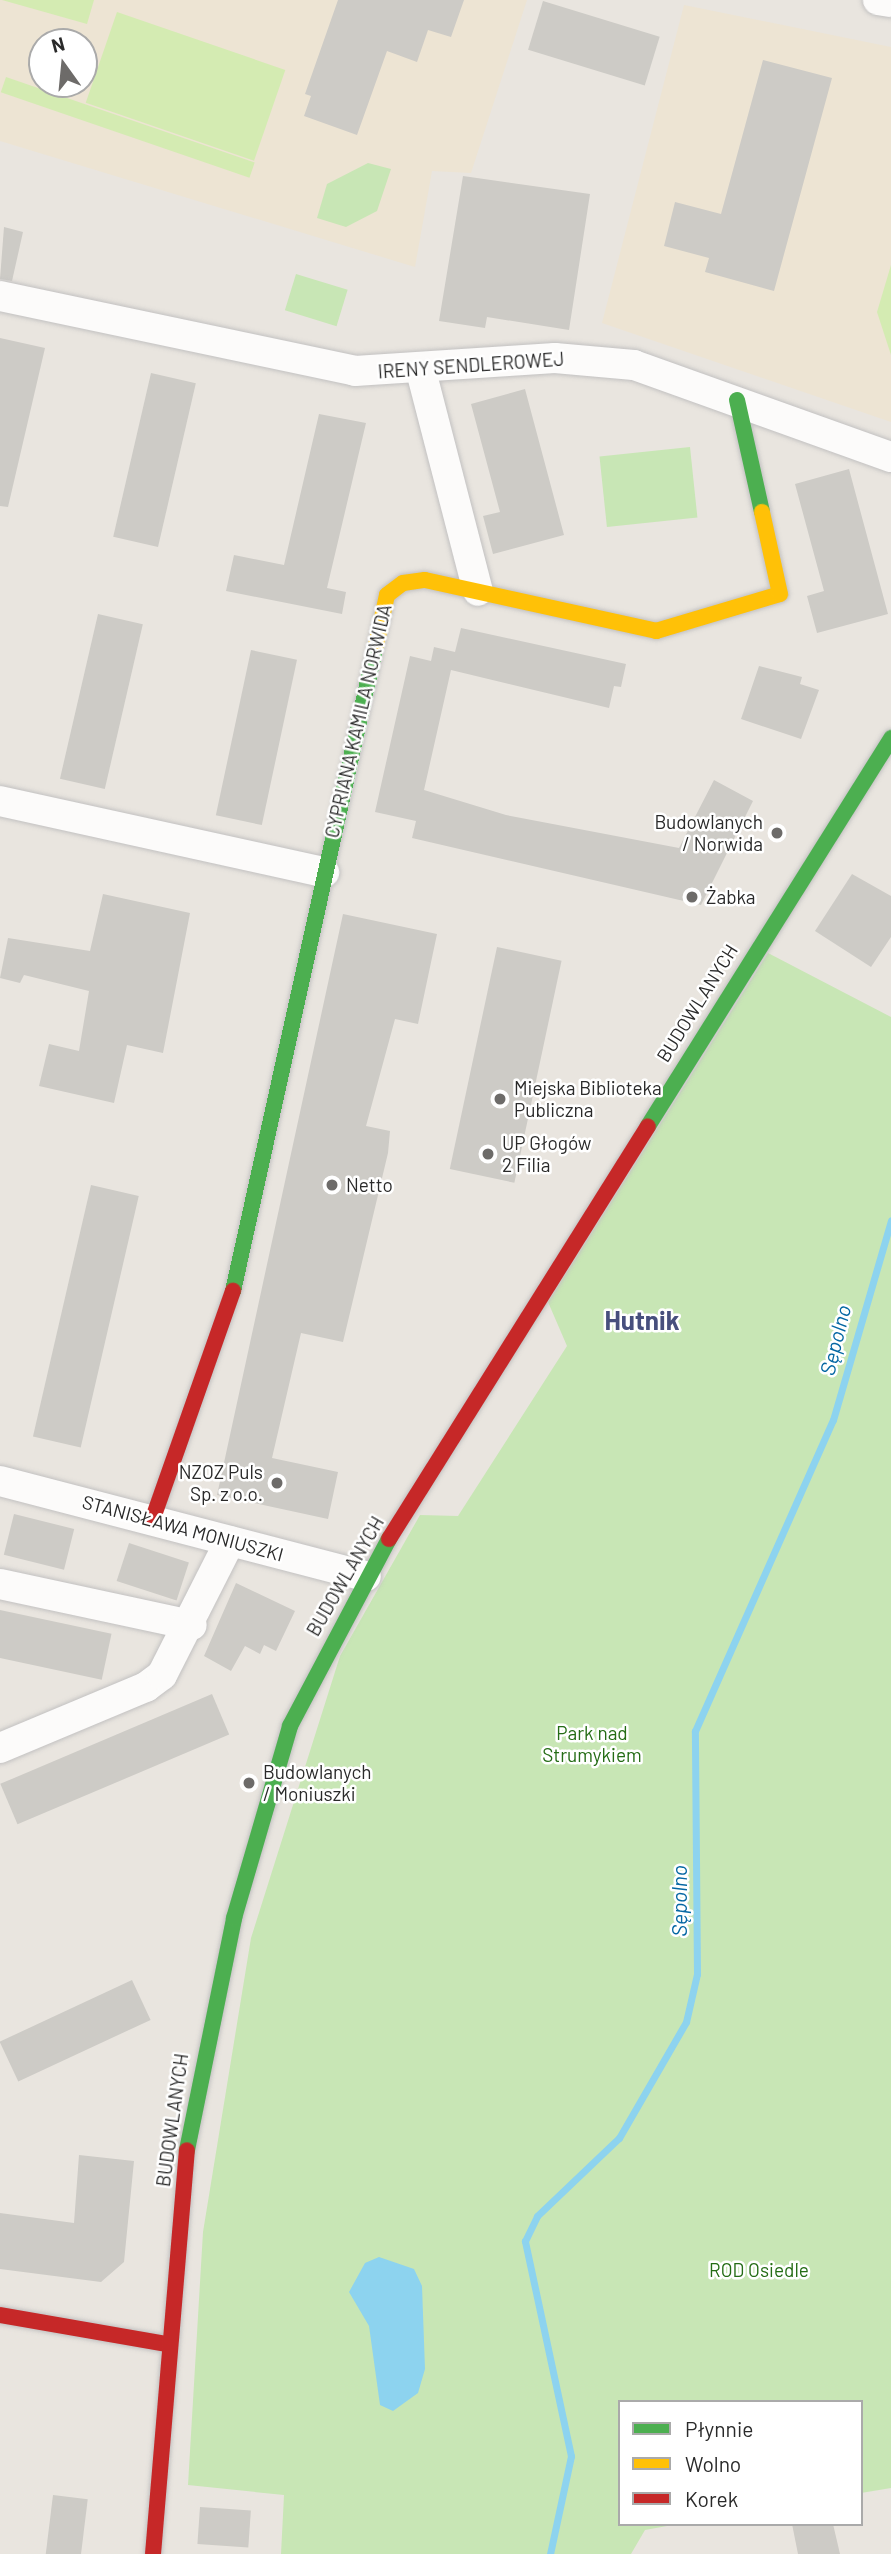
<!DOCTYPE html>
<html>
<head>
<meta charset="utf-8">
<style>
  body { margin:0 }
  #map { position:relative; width:891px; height:2554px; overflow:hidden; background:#e9e5df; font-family:Barlow,sans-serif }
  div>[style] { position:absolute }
  .education>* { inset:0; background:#ede4d3 }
  .green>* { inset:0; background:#c8e6b5; transform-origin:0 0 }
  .pitch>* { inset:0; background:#d4ebb2; transform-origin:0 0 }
  .water>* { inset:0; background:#8dd3ef }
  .stream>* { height:7px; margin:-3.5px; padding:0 3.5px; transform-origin:3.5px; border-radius:3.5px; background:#8dd3ef }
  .building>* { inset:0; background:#cdcbc6; transform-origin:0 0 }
  .roads { filter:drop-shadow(0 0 2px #c2c1c1) drop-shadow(0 0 2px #c2c1c1) }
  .street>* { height:30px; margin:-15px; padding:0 15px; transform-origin:15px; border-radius:15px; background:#fcfbfa }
  .fast>* { height:16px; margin:-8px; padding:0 8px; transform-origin:8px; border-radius:8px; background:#4caf50 }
  .slow>* { height:16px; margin:-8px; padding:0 8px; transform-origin:8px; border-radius:8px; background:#ffc107 }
  .jam>* { height:16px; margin:-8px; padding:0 8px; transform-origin:8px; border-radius:8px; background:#c62828 }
  .dots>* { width:19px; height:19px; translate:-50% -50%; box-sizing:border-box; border:4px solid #fff; border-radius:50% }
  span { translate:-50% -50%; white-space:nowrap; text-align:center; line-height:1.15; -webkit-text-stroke:5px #fff; paint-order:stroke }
  .street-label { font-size:19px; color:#2a2a2a }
  .poi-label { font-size:19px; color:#2a2a2a }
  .right { translate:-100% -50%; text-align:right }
  .left { translate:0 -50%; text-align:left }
  .park-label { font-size:19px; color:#246c15 }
  .water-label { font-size:21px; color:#0467a3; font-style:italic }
  .district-label { font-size:26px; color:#474f7d; font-weight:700 }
  .legend { position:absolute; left:618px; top:2400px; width:245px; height:126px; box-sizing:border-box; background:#fff; border:2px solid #aaa; margin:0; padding:9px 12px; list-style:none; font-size:21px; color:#2a2a2a }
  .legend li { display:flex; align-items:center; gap:14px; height:35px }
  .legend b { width:35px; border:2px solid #aaa }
  .north { position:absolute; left:28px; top:28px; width:70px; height:70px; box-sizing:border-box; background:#fff; border:2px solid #aaa; border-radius:50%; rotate:345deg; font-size:19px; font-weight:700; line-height:28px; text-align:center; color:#2a2a2a }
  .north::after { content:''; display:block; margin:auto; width:24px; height:32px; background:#6d6b69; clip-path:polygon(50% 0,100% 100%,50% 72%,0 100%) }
</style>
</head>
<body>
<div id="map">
  <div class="education">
    <div style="clip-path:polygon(evenodd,0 0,527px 0,471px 173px,432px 171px,415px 267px,0 141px,0 0,42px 42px,84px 42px,84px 84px,42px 84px,42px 42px)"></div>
    <div style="clip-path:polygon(684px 5px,891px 47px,891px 422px,602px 323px)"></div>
  </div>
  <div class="green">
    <div style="clip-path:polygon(368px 163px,391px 169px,377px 211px,346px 227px,317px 218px,327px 184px)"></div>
    <div style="left:296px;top:274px;width:54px;height:38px;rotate:17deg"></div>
    <div style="left:690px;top:447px;width:71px;height:91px;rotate:84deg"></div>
    <div style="clip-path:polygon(768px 953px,891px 1017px,891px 2488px,861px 2493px,861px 2402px,620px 2402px,620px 2524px,678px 2524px,645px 2530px,631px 2554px,281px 2554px,284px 2495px,188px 2485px,203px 2232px,251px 1938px,340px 1656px,420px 1515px,458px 1516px,567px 1346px,548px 1302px)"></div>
  </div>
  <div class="pitch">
    <div style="clip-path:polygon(2px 0,94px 0,87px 24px)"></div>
    <div style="left:117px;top:12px;width:178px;height:96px;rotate:19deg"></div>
    <div style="left:6px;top:77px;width:263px;height:16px;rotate:19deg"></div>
    <div style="clip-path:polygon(891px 265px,891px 355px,877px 312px)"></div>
  </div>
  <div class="water">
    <div style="clip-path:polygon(379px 2257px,414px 2269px,422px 2286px,425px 2369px,418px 2393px,393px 2411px,380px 2405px,369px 2326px,349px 2292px,365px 2263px)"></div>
  </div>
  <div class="stream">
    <div style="left:550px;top:2554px;width:100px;rotate:-77.9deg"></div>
    <div style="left:571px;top:2456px;width:220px;rotate:-102.1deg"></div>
    <div style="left:525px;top:2241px;width:28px;rotate:-64deg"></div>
    <div style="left:537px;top:2216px;width:113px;rotate:-43.6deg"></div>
    <div style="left:619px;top:2138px;width:134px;rotate:-60deg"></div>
    <div style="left:686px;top:2022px;width:49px;rotate:-77.1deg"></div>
    <div style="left:697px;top:1974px;width:243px;rotate:-90.5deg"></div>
    <div style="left:695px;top:1731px;width:340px;rotate:-66.1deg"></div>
    <div style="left:833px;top:1420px;width:208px;rotate:-73.8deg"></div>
  </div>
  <div class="building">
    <div style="clip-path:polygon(338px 0,464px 0,451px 37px,428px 30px,417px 62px,387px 51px,357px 135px,304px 116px,311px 96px,305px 94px)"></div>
    <div style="left:543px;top:1px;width:122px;height:51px;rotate:17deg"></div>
    <div style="clip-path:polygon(763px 60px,832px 78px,774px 291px,705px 272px,709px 258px,664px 246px,675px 202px,721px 214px)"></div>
    <div style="clip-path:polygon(463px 176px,590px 194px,569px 330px,487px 317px,485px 328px,439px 321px)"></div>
    <div style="clip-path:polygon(4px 227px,23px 232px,12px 281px,0 279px)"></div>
    <div style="clip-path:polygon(0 338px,45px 348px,8px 507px,0 506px)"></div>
    <div style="left:151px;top:373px;width:46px;height:168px;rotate:13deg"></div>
    <div style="clip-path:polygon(525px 389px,564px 535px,493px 554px,483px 516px,500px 512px,471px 404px)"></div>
    <div style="clip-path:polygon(319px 414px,366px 423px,327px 588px,346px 592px,342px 614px,226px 591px,234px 555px,284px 565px)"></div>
    <div style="clip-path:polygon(849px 469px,888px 614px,817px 633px,807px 596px,824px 591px,795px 484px)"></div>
    <div style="left:98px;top:614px;width:46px;height:169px;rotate:13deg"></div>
    <div style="clip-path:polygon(461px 628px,626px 664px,621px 687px,614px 686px,609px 708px,451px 670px,424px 790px,506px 815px,679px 848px,714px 780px,753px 801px,701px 905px,412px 838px,416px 821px,375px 812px,410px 656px,431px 661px,434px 647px,455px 652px)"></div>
    <div style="left:251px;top:650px;width:47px;height:169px;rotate:12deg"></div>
    <div style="clip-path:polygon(759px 666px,802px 677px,800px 684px,819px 690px,801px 739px,741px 719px)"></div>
    <div style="clip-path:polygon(852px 874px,891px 896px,891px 937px,871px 967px,815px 931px)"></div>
    <div style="clip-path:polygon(103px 894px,190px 913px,163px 1053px,127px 1045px,114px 1103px,39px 1086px,49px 1044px,79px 1051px,89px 991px,24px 975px,20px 983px,0 978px,8px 938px,90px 951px)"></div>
    <div style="clip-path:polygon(343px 914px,437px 934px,418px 1024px,395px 1019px,366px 1126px,390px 1131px,388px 1153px,343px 1342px,301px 1333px,272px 1458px,338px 1472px,328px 1519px,217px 1495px)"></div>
    <div style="left:497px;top:947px;width:66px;height:227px;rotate:12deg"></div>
    <div style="left:91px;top:1185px;width:49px;height:258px;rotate:13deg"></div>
    <div style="left:14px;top:1514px;width:62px;height:42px;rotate:14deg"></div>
    <div style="left:129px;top:1543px;width:63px;height:40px;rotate:18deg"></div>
    <div style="clip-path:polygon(236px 1583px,295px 1611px,276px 1651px,264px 1645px,260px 1654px,245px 1646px,231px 1671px,204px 1656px)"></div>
    <div style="left:0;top:1610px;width:114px;height:47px;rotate:12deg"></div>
    <div style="left:212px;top:1694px;width:44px;height:230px;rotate:67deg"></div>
    <div style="left:132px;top:1980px;width:44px;height:146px;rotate:65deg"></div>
    <div style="clip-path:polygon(79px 2155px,134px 2161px,124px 2262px,101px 2282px,0 2269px,0 2213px,74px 2223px)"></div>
    <div style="left:53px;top:2495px;width:35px;height:60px;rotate:7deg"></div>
    <div style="left:200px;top:2507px;width:51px;height:37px;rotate:4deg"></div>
    <div style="clip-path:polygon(792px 2524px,833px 2524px,840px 2554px,798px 2554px)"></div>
  </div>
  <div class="roads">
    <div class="street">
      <div style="left:878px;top:0;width:13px;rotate:9deg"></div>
      <div style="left:0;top:296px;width:363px;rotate:11.9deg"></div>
      <div style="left:355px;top:371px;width:200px;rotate:-3.7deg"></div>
      <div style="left:555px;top:358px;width:79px;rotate:5.1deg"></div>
      <div style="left:634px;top:365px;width:273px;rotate:19.7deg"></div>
      <div style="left:421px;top:371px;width:227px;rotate:75.5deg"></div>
      <div style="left:0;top:801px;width:332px;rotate:12.4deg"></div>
      <div style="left:0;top:1481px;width:378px;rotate:14.6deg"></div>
      <div style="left:0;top:1584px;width:196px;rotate:12.1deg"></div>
      <div style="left:0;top:1748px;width:158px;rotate:-22.7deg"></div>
      <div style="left:146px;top:1687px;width:20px;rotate:-37deg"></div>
      <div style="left:162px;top:1675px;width:150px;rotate:-63.1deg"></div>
    </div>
    <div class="fast">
      <div style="left:737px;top:400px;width:115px;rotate:77.4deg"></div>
      <div style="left:648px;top:1126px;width:458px;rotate:-57.9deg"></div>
      <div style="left:233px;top:1291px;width:662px;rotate:-77.52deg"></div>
      <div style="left:187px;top:2150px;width:237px;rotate:-78.5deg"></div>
      <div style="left:234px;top:1918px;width:200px;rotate:-73.7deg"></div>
      <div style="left:290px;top:1726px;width:212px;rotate:-62.1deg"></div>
    </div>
    <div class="slow">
      <div style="left:376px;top:645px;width:51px;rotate:-77.6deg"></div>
      <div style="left:387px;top:595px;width:20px;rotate:-37deg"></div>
      <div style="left:403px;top:583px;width:22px;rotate:-8deg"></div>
      <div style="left:425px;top:580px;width:237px;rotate:12.4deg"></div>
      <div style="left:656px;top:631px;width:129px;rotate:-16.6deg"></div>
      <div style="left:780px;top:594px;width:84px;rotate:-102.4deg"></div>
    </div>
    <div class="jam">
      <div style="left:153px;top:1518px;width:241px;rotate:-70.6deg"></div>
      <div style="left:389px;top:1539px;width:487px;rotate:-57.9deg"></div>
      <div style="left:0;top:2315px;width:169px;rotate:9.9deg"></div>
      <div style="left:153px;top:2554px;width:405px;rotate:-85.2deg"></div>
    </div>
  </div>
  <div class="dots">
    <div style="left:777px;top:833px;background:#6d6b69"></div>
    <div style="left:692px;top:897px;background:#6d6b69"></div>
    <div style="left:500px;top:1099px;background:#6d6b69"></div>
    <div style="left:488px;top:1154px;background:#6d6b69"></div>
    <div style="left:332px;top:1185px;background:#6d6b69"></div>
    <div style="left:277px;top:1483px;background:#6d6b69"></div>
    <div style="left:249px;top:1783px;background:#6d6b69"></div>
  </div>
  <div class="street-label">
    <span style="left:471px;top:365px;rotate:-4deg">IRENY SENDLEROWEJ</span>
    <span style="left:358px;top:721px;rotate:-77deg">CYPRIANA KAMILA NORWIDA</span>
    <span style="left:697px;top:1003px;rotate:-58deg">BUDOWLANYCH</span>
    <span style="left:183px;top:1528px;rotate:15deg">STANISŁAWA MONIUSZKI</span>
    <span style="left:345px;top:1576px;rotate:-60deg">BUDOWLANYCH</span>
    <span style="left:172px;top:2120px;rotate:-82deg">BUDOWLANYCH</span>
  </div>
  <div class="poi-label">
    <span class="right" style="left:763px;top:833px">Budowlanych<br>/ Norwida</span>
    <span class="left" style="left:706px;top:897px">Żabka</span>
    <span class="left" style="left:514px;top:1099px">Miejska Biblioteka<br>Publiczna</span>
    <span class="left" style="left:502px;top:1154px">UP Głogów<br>2 Filia</span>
    <span class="left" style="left:346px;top:1185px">Netto</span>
    <span class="right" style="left:263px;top:1483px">NZOZ Puls<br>Sp. z o.o.</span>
    <span class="left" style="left:263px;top:1783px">Budowlanych<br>/ Moniuszki</span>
  </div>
  <div class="park-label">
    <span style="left:592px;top:1744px">Park nad<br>Strumykiem</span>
    <span style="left:759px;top:2270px">ROD Osiedle</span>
  </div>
  <div class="water-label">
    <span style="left:835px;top:1340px;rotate:-76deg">Sępolno</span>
    <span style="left:679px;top:1901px;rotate:-90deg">Sępolno</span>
  </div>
  <div class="district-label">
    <span style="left:642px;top:1320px">Hutnik</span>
  </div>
  <ul class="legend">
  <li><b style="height:9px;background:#4caf50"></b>Płynnie</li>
  <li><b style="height:9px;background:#ffc107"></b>Wolno</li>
  <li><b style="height:9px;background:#c62828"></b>Korek</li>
  </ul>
  <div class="north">N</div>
</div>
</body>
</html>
